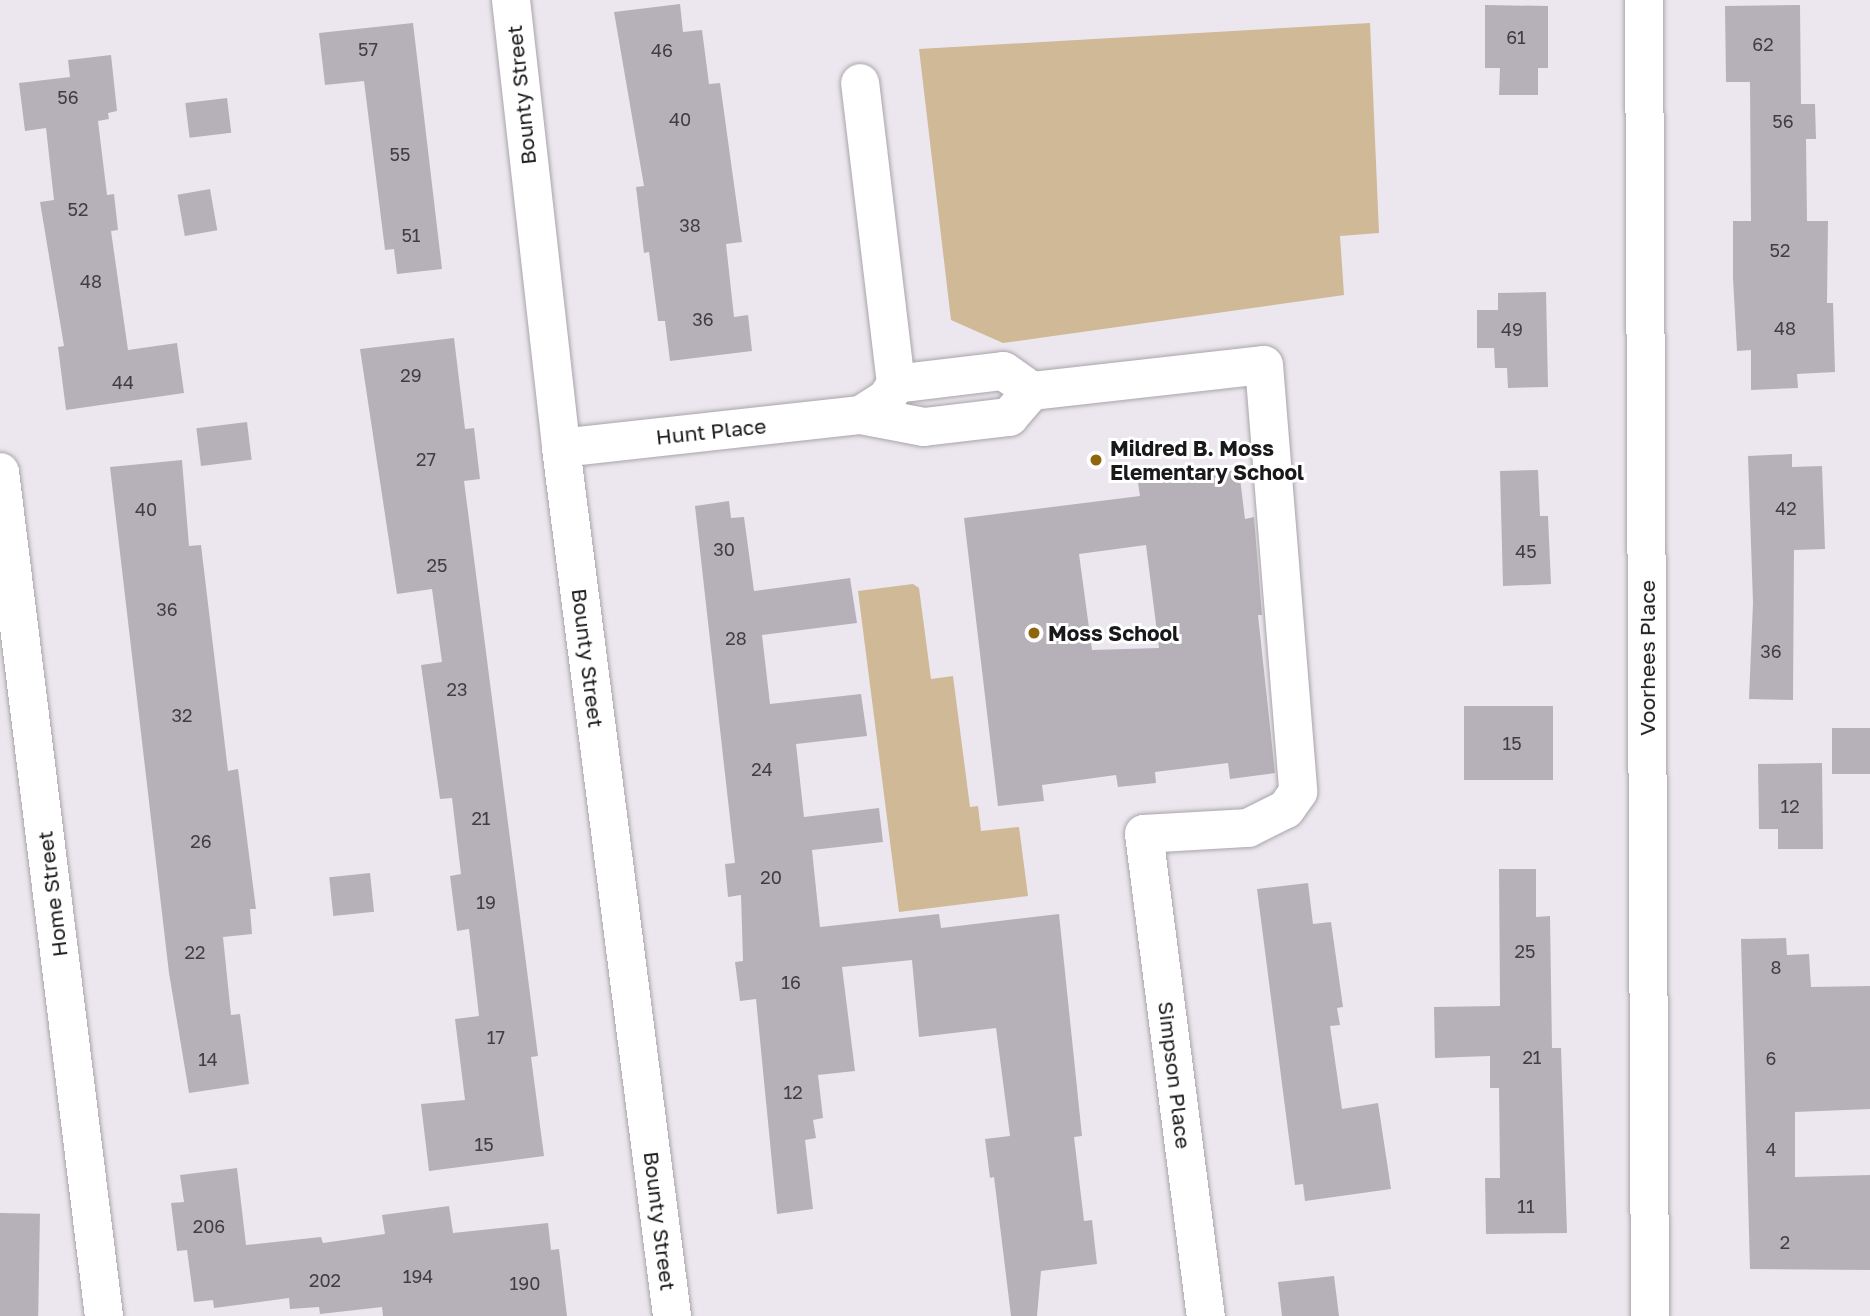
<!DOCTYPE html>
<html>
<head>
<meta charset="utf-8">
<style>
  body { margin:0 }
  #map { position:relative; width:1870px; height:1316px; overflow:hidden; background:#ece7ee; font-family:"Golos Text",sans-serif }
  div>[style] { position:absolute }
  .green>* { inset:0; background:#cfb996 }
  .building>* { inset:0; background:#b6b1b8; transform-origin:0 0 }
  .roads { filter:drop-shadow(0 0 2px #a9a4ab) drop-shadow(0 0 2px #a9a4ab) }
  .minor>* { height:38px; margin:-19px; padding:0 19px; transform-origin:19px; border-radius:19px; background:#fff }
  .dots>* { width:19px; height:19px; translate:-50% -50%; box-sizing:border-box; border:4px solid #fff; border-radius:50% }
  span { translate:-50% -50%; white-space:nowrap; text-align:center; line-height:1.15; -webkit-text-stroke:6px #fff; paint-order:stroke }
  .number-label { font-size:18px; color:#403e42 }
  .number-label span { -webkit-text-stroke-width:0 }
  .street-label { font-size:21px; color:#19181a }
  .poi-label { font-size:21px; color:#19181a; font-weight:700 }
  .left { translate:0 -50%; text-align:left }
</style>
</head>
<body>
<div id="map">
  <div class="green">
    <div style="clip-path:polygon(1370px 23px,1379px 233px,1340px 236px,1344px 295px,1003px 343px,951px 320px,919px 49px)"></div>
    <div style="clip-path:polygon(913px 584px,919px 588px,931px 679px,953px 676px,970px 807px,978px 806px,981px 831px,1019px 827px,1028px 896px,899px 912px,858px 591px)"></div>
  </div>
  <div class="building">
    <div style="clip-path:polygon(680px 4px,683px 32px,702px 30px,709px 84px,720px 83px,742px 242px,726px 244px,734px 317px,748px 315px,752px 351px,670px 361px,665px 321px,658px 321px,649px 252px,644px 253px,636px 187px,644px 186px,614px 12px)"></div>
    <div style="clip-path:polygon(1485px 5px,1548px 6px,1548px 68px,1538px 68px,1538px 95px,1499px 95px,1500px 68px,1485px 68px)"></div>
    <div style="clip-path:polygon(1800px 5px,1801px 104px,1815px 104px,1816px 139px,1806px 139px,1807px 221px,1828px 221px,1827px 303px,1833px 303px,1835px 372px,1797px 374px,1798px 388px,1751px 390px,1751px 350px,1737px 351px,1733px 278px,1733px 221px,1751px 221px,1750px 82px,1726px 82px,1725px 6px)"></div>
    <div style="clip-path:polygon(413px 23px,442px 269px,397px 274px,394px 249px,385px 250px,364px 81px,325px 85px,319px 33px)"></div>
    <div style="clip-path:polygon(111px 55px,117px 111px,108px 113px,109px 119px,98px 121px,107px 195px,114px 194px,118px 230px,111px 231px,128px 350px,177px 343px,184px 393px,66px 410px,58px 347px,64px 346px,40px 202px,54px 200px,46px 128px,25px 131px,19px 83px,70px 77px,68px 60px)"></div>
    <div style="left:227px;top:98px;width:35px;height:42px;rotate:83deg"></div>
    <div style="left:210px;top:189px;width:42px;height:33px;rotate:80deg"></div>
    <div style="clip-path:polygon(1546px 292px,1548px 387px,1508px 388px,1507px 368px,1495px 368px,1494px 348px,1477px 348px,1477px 310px,1498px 310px,1498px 293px)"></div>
    <div style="clip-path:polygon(454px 338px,465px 429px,474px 428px,480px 479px,464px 481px,538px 1056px,531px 1057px,544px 1156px,429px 1171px,421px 1104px,465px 1100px,455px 1019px,479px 1016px,469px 929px,457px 931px,450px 876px,461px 874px,452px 798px,440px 799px,421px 665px,442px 662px,432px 589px,397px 594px,360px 349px)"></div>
    <div style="left:247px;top:422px;width:38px;height:51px;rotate:83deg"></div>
    <div style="clip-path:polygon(1792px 454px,1792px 467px,1822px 466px,1825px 549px,1794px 550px,1793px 700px,1749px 699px,1753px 603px,1748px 456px)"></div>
    <div style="clip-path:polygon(182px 460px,189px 546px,201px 545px,228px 771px,238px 769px,256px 909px,250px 909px,252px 934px,223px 937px,231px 1015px,240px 1014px,249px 1084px,189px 1093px,169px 973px,110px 467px)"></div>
    <div style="clip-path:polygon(evenodd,1239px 470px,1245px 519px,1254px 517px,1262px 615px,1258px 615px,1275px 773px,1230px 779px,1228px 763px,1155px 772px,1156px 783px,1118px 787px,1116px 775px,1042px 785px,1044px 801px,998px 806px,964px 518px,1140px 496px,1138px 483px,1239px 470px,1146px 545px,1159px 648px,1092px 650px,1079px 554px,1146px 545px)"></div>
    <div style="clip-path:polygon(1538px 470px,1540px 516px,1548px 516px,1551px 584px,1503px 586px,1500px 471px)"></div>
    <div style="clip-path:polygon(729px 501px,731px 518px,744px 517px,754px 591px,850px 578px,857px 623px,762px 635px,770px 704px,861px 694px,867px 736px,796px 744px,804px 817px,879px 808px,883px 842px,812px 850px,820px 927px,939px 914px,941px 928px,1059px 914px,1082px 1136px,1074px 1137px,1084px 1221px,1092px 1220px,1097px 1264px,1041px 1271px,1037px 1316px,1011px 1316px,994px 1177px,990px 1178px,985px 1139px,1010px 1136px,996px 1028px,919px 1037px,912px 960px,842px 967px,855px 1071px,818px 1075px,823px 1118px,813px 1120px,816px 1138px,805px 1140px,813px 1209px,777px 1214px,756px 999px,740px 1001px,735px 962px,743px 961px,741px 895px,728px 897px,725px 864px,735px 863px,695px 506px)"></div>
    <div style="left:1464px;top:706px;width:89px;height:74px"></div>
    <div style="left:1832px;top:728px;width:38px;height:46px"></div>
    <div style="clip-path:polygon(1822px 763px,1823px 849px,1778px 849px,1778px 829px,1759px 829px,1758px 764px)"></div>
    <div style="clip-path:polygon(1499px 869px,1536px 869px,1536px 917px,1550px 916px,1552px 1048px,1561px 1048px,1567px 1233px,1486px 1234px,1485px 1178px,1500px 1178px,1499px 1088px,1490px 1088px,1490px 1056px,1435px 1058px,1434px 1007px,1500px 1006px)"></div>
    <div style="left:370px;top:873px;width:39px;height:41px;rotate:84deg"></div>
    <div style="clip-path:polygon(1308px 883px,1313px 924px,1331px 922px,1343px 1007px,1337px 1008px,1340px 1025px,1330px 1026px,1342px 1109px,1378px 1103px,1391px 1189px,1305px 1201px,1303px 1184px,1295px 1185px,1257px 889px)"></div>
    <div style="clip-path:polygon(1786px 938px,1787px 955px,1809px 954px,1811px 987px,1870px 986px,1870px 1109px,1795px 1112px,1795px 1177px,1870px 1175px,1870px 1270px,1750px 1269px,1741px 939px)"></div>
    <div style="clip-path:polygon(237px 1168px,246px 1245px,321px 1237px,323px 1243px,385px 1234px,382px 1215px,449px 1206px,453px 1233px,548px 1223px,551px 1250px,559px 1249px,567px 1316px,383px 1316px,382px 1307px,320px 1314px,319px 1307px,290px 1309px,289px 1298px,214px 1308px,213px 1300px,194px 1302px,187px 1250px,177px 1251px,171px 1203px,184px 1202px,180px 1175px)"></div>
    <div style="left:0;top:1213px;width:40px;height:103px;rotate:1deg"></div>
    <div style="clip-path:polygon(1334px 1276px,1339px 1316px,1282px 1316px,1278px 1282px)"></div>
  </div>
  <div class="roads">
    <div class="minor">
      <div style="left:511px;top:0;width:451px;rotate:83.6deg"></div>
      <div style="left:561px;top:448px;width:875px;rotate:82.71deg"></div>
      <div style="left:1644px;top:0;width:1316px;rotate:89.74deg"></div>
      <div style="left:1032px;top:391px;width:233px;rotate:-6.4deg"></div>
      <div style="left:1264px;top:365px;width:428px;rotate:85.4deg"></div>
      <div style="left:1298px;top:792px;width:21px;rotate:125deg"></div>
      <div style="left:1286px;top:809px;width:42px;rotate:153.4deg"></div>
      <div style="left:1248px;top:828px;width:104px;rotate:176.7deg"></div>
      <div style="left:1144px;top:834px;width:486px;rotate:82.7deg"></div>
      <div style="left:861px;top:415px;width:64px;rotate:10.8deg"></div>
      <div style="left:924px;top:427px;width:86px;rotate:-6.7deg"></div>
      <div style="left:1009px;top:417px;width:35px;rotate:-49deg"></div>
      <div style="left:1032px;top:391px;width:35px;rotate:-145deg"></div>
      <div style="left:1003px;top:371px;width:108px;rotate:173.1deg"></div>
      <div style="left:561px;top:448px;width:302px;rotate:-6.3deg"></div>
      <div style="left:861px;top:415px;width:30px;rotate:-33deg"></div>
      <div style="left:886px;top:399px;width:18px;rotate:-56deg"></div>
      <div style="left:896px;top:384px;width:303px;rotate:-96.8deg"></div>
      <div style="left:0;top:472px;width:850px;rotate:82.98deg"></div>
    </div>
  </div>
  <div class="dots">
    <div style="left:1096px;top:460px;background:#8f660c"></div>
    <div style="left:1034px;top:633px;background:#8f660c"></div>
  </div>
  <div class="number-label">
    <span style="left:1516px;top:37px">61</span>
    <span style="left:1763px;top:44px">62</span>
    <span style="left:368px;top:49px">57</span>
    <span style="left:662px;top:50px">46</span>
    <span style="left:68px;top:97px">56</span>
    <span style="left:680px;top:119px">40</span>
    <span style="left:1783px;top:121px">56</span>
    <span style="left:400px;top:154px">55</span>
    <span style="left:78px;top:209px">52</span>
    <span style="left:690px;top:225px">38</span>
    <span style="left:411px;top:235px">51</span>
    <span style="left:1780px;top:250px">52</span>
    <span style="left:91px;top:281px">48</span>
    <span style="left:703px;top:319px">36</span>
    <span style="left:1785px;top:328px">48</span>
    <span style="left:1512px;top:329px">49</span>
    <span style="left:411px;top:375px">29</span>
    <span style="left:123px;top:382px">44</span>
    <span style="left:426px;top:459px">27</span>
    <span style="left:1786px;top:508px">42</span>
    <span style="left:146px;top:509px">40</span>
    <span style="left:724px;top:549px">30</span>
    <span style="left:1526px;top:551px">45</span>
    <span style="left:437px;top:565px">25</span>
    <span style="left:167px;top:609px">36</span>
    <span style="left:736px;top:638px">28</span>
    <span style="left:1771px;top:651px">36</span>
    <span style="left:457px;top:689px">23</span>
    <span style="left:182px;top:715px">32</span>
    <span style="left:1512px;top:743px">15</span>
    <span style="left:762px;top:769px">24</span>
    <span style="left:1790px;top:806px">12</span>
    <span style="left:481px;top:818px">21</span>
    <span style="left:201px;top:841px">26</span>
    <span style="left:771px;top:877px">20</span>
    <span style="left:486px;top:902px">19</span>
    <span style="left:1525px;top:951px">25</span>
    <span style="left:195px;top:952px">22</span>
    <span style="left:1776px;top:967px">8</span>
    <span style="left:791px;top:982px">16</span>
    <span style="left:496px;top:1037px">17</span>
    <span style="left:1532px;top:1057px">21</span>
    <span style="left:1771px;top:1058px">6</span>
    <span style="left:208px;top:1059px">14</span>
    <span style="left:793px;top:1092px">12</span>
    <span style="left:484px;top:1144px">15</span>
    <span style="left:1771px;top:1149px">4</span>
    <span style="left:1526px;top:1206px">11</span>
    <span style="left:209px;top:1226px">206</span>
    <span style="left:1785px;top:1242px">2</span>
    <span style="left:418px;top:1276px">194</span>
    <span style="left:325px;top:1280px">202</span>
    <span style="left:525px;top:1283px">190</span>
  </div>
  <div class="street-label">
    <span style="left:521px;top:95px;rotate:-96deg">Bounty Street</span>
    <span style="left:711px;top:431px;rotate:-6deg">Hunt Place</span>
    <span style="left:588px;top:658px;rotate:83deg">Bounty Street</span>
    <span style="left:1647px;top:658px;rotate:-90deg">Voorhees Place</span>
    <span style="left:52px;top:894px;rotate:-97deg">Home Street</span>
    <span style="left:1175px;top:1075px;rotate:83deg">Simpson Place</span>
    <span style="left:660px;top:1221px;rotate:83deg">Bounty Street</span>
  </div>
  <div class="poi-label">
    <span class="left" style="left:1110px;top:460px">Mildred B. Moss<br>Elementary School</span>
    <span class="left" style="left:1048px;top:633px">Moss School</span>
  </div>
</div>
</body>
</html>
